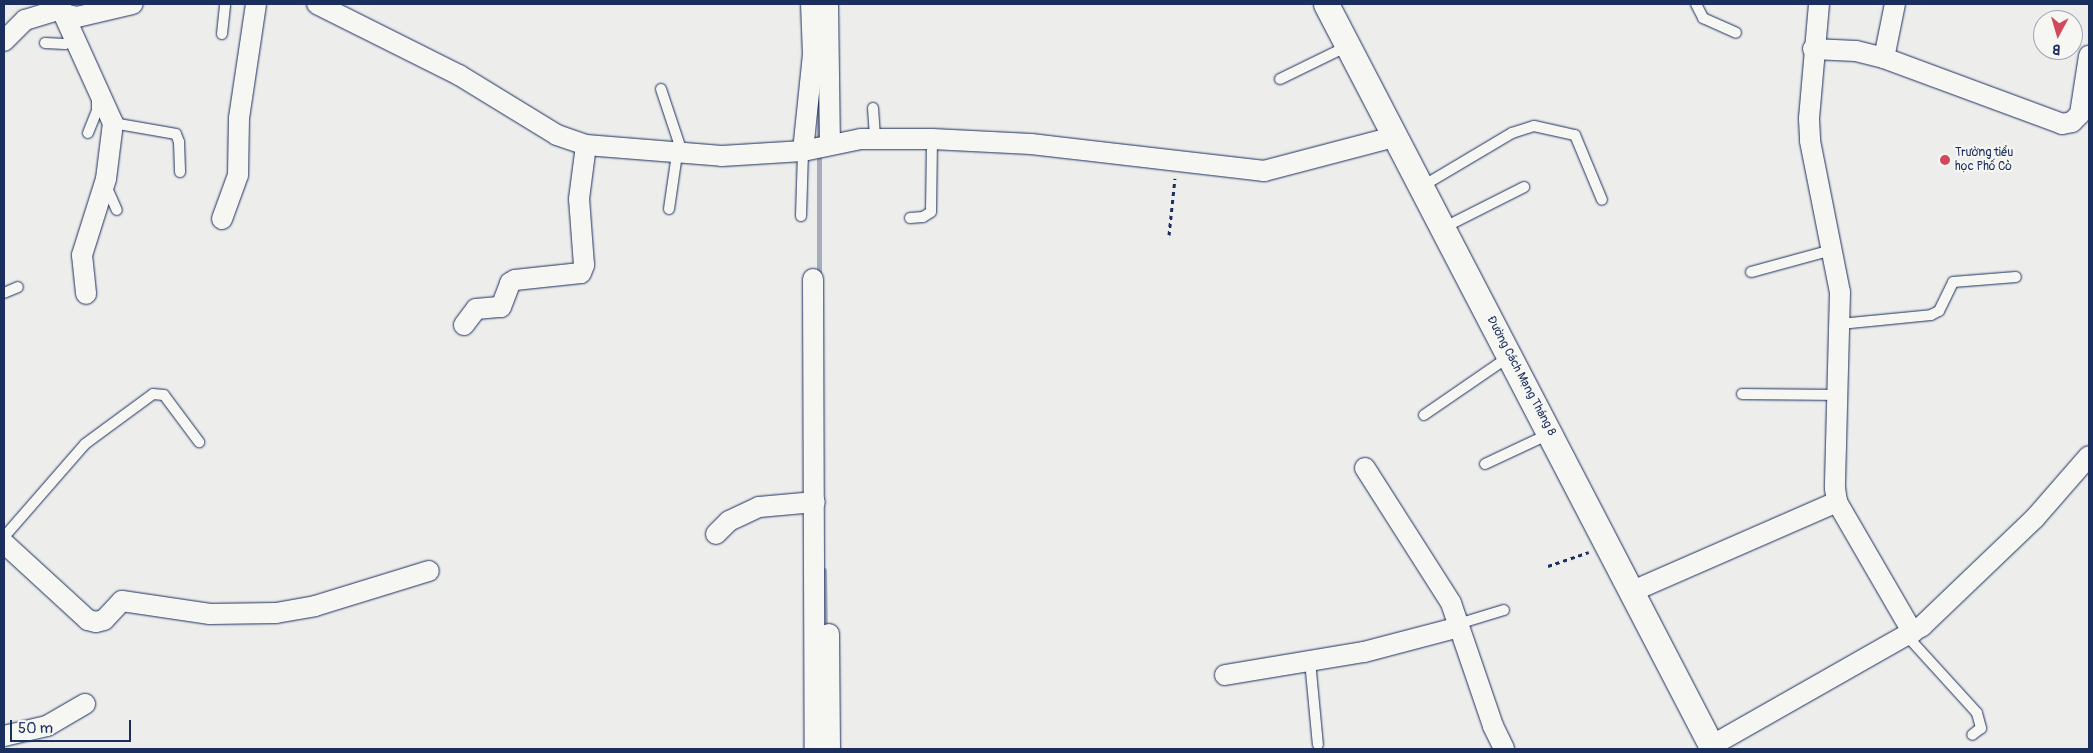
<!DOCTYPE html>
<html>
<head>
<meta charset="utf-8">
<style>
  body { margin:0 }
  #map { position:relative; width:2093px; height:753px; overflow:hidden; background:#edeeec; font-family:Pangolin,sans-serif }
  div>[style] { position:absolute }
  .stream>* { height:5px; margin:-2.5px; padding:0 2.5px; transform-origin:2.5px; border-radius:2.5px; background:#a5acbc }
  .path>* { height:3px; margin-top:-1.5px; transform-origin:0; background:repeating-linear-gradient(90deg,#1b2f5e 0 4px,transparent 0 8px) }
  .roads { filter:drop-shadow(0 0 1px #1b2f5e) drop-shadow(0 0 1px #1b2f5e) }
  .service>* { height:10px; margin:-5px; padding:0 5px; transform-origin:5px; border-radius:5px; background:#f6f6f2 }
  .minor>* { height:20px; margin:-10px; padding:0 10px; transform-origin:10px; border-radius:10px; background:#f6f6f2 }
  .tertiary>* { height:25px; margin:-12.5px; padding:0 12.5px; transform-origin:12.5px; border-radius:12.5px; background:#f6f6f2 }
  .dots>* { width:14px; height:14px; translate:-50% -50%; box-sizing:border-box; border:2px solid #f6f6f2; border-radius:50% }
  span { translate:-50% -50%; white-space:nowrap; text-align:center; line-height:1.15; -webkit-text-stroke:4px #f6f6f2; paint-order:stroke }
  .poi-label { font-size:12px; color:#1b2f5e }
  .left { translate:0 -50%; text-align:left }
  .street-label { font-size:12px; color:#1b2f5e }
  .frame { position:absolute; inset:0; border:5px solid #1b2f5e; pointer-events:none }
  .north { position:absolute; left:2033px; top:10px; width:50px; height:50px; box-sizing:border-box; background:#f6f6f2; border:1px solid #9ea6b7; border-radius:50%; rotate:186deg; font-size:14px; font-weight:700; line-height:20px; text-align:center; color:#1b2f5e }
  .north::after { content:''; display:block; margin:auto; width:18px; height:22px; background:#d1495b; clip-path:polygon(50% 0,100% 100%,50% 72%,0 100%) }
  .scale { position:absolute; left:10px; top:720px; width:121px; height:22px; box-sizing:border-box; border:2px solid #1b2f5e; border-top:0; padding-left:6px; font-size:15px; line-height:18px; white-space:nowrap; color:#1b2f5e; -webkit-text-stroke:4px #f6f6f2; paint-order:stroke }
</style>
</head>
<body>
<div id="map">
  <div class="stream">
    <div style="left:819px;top:144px;width:39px;rotate:-89deg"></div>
    <div style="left:819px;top:152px;width:124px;rotate:90deg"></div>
    <div style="left:824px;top:570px;width:61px;rotate:89.1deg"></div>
  </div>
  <div class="path">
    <div style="left:1169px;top:235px;width:57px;rotate:-84deg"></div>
    <div style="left:1548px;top:566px;width:43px;rotate:-18.9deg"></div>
  </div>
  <div class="roads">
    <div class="service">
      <div style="left:1696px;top:4px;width:16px;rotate:63deg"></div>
      <div style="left:1703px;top:18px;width:36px;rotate:24deg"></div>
      <div style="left:222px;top:34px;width:30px;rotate:-84deg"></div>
      <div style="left:45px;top:43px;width:20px;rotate:3deg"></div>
      <div style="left:65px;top:44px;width:12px;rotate:-35deg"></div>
      <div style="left:1280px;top:79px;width:76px;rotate:-25.9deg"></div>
      <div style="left:661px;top:89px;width:70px;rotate:71.6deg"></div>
      <div style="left:873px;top:108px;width:32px;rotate:86deg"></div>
      <div style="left:113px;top:123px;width:64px;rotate:9.9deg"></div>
      <div style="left:176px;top:134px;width:9px;rotate:69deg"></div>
      <div style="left:179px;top:142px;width:30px;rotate:88deg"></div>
      <div style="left:88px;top:133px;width:24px;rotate:-68deg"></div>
      <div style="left:97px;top:111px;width:11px;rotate:-90deg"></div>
      <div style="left:1421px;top:187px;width:106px;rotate:-30.7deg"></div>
      <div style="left:1512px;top:133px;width:23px;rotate:-18deg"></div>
      <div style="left:1534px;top:126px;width:42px;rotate:12.4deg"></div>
      <div style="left:1575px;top:135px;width:70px;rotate:67.4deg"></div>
      <div style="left:107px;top:188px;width:24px;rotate:66deg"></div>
      <div style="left:669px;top:209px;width:56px;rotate:-81.7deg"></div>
      <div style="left:801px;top:216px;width:65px;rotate:-88.2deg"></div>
      <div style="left:910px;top:218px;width:13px;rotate:-4deg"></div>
      <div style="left:923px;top:217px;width:9px;rotate:-32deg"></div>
      <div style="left:931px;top:212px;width:73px;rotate:-89.2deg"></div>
      <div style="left:1443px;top:228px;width:91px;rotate:-26.8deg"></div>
      <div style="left:1751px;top:272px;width:84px;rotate:-15.2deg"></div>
      <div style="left:4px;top:293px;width:15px;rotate:-23deg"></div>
      <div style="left:1840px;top:324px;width:91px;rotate:-5.6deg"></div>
      <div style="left:1931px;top:315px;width:9px;rotate:-27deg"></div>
      <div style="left:1939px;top:311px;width:32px;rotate:-64deg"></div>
      <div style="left:1953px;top:282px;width:63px;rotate:-4.5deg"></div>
      <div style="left:1742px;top:394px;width:95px;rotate:0.6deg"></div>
      <div style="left:1424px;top:415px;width:104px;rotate:-34.5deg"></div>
      <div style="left:1485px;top:464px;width:71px;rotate:-25.1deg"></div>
      <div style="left:4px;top:537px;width:123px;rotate:-48.9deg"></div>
      <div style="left:85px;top:444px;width:84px;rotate:-36.3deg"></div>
      <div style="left:153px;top:394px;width:11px;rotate:5deg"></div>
      <div style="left:164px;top:395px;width:59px;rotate:53.3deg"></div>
      <div style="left:1458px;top:624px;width:48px;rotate:-16.9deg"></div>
      <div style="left:1907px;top:636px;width:104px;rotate:47.7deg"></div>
      <div style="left:1977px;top:713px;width:16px;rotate:75deg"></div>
      <div style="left:1981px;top:728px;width:11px;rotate:142deg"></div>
      <div style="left:1310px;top:661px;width:84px;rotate:84.6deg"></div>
    </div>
    <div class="minor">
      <div style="left:59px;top:4px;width:131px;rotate:65.6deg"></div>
      <div style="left:113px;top:123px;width:56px;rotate:97.1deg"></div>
      <div style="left:106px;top:179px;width:80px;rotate:107.5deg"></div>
      <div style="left:82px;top:255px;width:39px;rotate:84deg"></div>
      <div style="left:317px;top:4px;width:159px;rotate:26.6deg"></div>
      <div style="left:459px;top:75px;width:115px;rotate:31.5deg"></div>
      <div style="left:557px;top:135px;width:31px;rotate:19deg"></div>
      <div style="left:586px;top:145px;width:136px;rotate:4.6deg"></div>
      <div style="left:722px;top:156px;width:81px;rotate:-3.5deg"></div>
      <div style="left:803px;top:151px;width:59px;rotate:-11.7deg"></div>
      <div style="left:861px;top:139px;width:71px"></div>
      <div style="left:932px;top:139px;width:99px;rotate:2.9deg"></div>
      <div style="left:1031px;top:144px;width:235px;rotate:6.6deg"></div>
      <div style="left:1264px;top:171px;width:134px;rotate:-14.7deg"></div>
      <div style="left:828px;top:4px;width:140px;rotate:89.2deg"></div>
      <div style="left:1819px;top:4px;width:115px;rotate:95deg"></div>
      <div style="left:1809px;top:119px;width:22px;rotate:87deg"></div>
      <div style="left:1810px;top:141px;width:154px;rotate:78.8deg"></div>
      <div style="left:1840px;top:292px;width:196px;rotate:91.5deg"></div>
      <div style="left:1835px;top:488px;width:14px;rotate:82deg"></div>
      <div style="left:1837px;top:502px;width:151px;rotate:59.9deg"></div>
      <div style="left:64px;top:14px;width:13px;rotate:13deg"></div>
      <div style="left:77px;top:17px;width:57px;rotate:-13.1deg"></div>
      <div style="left:4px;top:41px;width:30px;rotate:-45deg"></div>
      <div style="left:25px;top:20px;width:38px;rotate:-17deg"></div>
      <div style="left:1813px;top:49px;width:43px;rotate:2.7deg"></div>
      <div style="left:1856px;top:51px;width:29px;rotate:14deg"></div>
      <div style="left:1884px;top:58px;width:190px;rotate:20.3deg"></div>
      <div style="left:2062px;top:124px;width:10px;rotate:-11deg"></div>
      <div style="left:2072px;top:122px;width:11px;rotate:-45deg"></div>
      <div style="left:2080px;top:114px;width:59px;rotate:-81.2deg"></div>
      <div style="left:1884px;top:58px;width:55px;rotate:-78.5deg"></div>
      <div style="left:803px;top:151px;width:97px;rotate:-84.1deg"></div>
      <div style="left:813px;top:55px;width:51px;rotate:-92.2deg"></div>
      <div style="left:222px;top:219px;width:47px;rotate:-70deg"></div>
      <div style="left:238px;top:175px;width:57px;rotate:-89deg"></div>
      <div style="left:239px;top:118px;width:115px;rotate:-81.5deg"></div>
      <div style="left:813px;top:279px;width:470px;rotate:89.8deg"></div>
      <div style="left:464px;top:325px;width:20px;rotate:-53deg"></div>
      <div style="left:476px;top:309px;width:25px;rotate:-5deg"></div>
      <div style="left:501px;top:307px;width:26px;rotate:-69deg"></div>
      <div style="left:510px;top:283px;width:6px;rotate:-31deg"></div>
      <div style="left:515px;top:280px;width:66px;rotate:-6.1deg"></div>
      <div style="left:581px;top:273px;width:9px;rotate:-69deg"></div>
      <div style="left:584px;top:265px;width:66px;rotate:-94.3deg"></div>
      <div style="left:579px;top:199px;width:54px;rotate:-82.6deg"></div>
      <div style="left:1365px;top:468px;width:160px;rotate:57.5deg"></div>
      <div style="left:1451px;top:603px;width:130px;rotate:71.1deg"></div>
      <div style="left:1493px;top:726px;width:25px;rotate:64deg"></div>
      <div style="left:716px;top:534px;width:18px;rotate:-45deg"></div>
      <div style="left:729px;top:521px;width:33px;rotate:-25deg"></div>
      <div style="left:759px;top:507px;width:56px;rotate:-5.1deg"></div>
      <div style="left:4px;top:543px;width:114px;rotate:42.5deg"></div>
      <div style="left:88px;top:620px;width:8px;rotate:14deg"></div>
      <div style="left:96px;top:622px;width:8px;rotate:-14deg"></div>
      <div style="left:104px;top:620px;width:26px;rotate:-47deg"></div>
      <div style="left:122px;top:601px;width:89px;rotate:8.4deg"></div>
      <div style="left:210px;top:614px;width:66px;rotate:-0.9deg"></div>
      <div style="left:276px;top:613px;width:40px;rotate:-10deg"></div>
      <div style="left:315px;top:606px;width:119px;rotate:-17.1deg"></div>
      <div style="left:1633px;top:591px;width:223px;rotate:-23.6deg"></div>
      <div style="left:829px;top:634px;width:115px;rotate:89.5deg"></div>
      <div style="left:1225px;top:675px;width:141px;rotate:-9.4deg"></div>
      <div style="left:1364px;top:652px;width:98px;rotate:-14.7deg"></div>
      <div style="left:4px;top:736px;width:44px;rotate:-13.1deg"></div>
      <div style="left:47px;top:726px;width:44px;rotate:-30.1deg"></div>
      <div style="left:1711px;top:746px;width:243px;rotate:-29.6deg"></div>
      <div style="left:1922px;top:626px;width:156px;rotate:-43.7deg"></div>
      <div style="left:2035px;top:518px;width:82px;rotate:-48.9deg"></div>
    </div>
    <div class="tertiary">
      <div style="left:1326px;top:4px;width:840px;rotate:62.55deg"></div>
    </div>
  </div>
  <div class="dots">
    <div style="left:1945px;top:160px;background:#d1495b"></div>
  </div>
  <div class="poi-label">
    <span class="left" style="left:1955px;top:160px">Trường tiểu<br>học Phố Cò</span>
  </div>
  <div class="street-label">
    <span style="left:1521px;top:376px;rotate:62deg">Đường Cách Mạng Tháng 8</span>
  </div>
  <div class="frame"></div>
  <div class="north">B</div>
  <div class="scale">50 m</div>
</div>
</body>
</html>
